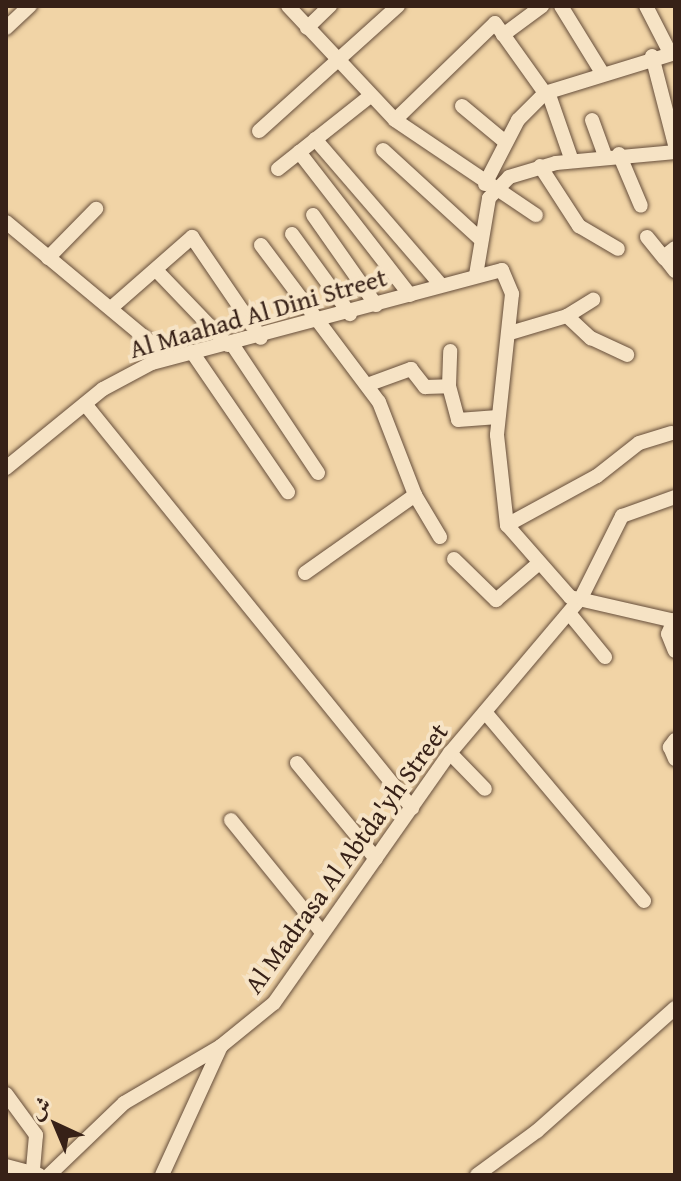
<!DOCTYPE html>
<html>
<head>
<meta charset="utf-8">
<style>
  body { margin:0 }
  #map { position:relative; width:681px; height:1181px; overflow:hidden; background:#f1d4a6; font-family:"Gentium Book Plus",Amiri,serif }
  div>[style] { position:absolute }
  .roads { filter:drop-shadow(0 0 2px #664e3b) drop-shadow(0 0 2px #664e3b) }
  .minor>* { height:14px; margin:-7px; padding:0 7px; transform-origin:7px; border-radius:7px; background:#f6e3c5 }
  span { translate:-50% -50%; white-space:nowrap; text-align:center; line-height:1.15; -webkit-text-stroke:8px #f6e3c5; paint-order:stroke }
  .street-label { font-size:26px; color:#372117 }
  .frame { position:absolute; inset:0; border:8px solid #372117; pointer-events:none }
  .north { position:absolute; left:16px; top:1085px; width:80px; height:80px; -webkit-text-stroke:6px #f6e3c5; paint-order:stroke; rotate:316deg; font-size:22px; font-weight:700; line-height:32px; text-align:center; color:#372117 }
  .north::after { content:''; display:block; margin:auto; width:28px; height:36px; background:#372117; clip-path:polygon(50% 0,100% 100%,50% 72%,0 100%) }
</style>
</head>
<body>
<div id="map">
  <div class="roads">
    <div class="minor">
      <div style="left:288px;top:6px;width:156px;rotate:46.8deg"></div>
      <div style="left:395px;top:120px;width:170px;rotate:34deg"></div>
      <div style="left:561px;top:6px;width:76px;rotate:58.4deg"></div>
      <div style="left:646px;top:6px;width:53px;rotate:62.9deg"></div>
      <div style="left:6px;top:28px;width:33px;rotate:-43deg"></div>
      <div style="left:307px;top:28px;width:32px;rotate:-44deg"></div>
      <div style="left:503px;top:35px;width:49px;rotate:-36.6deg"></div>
      <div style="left:652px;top:56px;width:92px;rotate:75.5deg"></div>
      <div style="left:548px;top:92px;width:73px;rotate:70.8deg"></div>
      <div style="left:462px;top:106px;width:55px;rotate:39.8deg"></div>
      <div style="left:395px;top:120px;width:139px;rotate:-44.1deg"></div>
      <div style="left:495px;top:23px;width:86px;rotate:54.5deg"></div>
      <div style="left:592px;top:120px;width:38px;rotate:70deg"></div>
      <div style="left:259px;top:131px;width:187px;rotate:-42deg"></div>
      <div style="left:315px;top:139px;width:193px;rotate:49.2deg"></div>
      <div style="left:383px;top:150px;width:132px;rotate:42.5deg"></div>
      <div style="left:299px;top:152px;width:181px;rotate:52.2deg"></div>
      <div style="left:619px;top:154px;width:56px;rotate:67.1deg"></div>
      <div style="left:540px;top:166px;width:72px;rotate:57deg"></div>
      <div style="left:579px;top:226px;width:45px;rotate:30.5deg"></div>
      <div style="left:278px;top:169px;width:116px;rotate:-38.4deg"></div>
      <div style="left:485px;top:184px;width:72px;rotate:-62.7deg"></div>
      <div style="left:518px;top:120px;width:38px;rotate:-45deg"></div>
      <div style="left:545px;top:93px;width:136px;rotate:-17.1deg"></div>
      <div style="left:313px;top:215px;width:110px;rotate:55deg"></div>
      <div style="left:6px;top:222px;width:212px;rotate:39.8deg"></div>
      <div style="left:292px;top:234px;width:99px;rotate:54.1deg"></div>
      <div style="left:647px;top:237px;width:28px;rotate:51deg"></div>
      <div style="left:261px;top:245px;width:196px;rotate:53.1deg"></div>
      <div style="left:379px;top:402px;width:100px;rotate:68.8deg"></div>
      <div style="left:415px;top:495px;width:49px;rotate:59.2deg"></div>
      <div style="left:675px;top:248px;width:14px;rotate:141deg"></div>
      <div style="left:664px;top:257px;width:18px;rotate:52deg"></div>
      <div style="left:48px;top:258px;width:69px;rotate:-45.6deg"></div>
      <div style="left:156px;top:270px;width:104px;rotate:46.2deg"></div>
      <div style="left:476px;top:275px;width:78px;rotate:-80.4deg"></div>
      <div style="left:489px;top:198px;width:29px;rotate:-46deg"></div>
      <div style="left:509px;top:177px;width:49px;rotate:-16.6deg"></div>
      <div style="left:556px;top:163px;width:120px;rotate:-5.3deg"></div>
      <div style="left:111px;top:308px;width:108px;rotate:-41.2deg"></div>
      <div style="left:192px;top:237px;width:122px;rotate:55.7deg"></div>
      <div style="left:567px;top:316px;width:31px;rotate:-32deg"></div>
      <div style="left:510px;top:333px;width:59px;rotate:-16.6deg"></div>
      <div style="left:567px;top:316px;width:33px;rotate:43deg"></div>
      <div style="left:591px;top:338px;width:40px;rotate:25deg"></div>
      <div style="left:232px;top:344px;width:155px;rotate:56.3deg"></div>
      <div style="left:192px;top:352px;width:170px;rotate:55.6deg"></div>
      <div style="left:367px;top:385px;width:47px;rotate:-20deg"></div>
      <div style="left:411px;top:369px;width:23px;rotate:52deg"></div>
      <div style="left:425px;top:387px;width:24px;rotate:-2deg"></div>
      <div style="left:449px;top:386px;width:35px;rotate:75deg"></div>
      <div style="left:458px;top:420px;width:40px;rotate:-4.3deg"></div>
      <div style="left:449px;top:386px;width:35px;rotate:-88deg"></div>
      <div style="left:85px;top:404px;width:520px;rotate:51.01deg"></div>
      <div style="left:6px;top:468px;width:125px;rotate:-39.2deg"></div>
      <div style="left:103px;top:389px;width:55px;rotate:-28deg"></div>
      <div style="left:152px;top:363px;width:362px;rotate:-14.9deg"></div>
      <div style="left:502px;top:270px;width:26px;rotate:67deg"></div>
      <div style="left:512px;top:294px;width:142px;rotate:96.1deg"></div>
      <div style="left:497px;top:435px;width:91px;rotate:83.7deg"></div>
      <div style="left:507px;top:525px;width:96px;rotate:48.8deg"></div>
      <div style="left:570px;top:597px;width:108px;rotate:12.9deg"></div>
      <div style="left:507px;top:525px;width:102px;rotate:-28.6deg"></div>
      <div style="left:597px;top:476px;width:53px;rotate:-38.2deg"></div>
      <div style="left:639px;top:443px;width:34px;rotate:-17deg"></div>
      <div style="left:454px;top:559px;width:59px;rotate:44.3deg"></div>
      <div style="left:496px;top:600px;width:57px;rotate:-40.7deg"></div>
      <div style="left:305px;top:573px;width:135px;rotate:-35.3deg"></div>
      <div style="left:569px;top:613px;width:57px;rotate:50.7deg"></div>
      <div style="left:674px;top:620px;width:15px;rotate:113deg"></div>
      <div style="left:668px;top:634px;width:18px;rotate:68deg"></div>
      <div style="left:485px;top:712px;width:247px;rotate:49.9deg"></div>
      <div style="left:675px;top:740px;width:9px;rotate:126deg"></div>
      <div style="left:670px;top:747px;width:13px;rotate:67deg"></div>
      <div style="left:450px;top:753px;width:50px;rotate:45.8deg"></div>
      <div style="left:297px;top:763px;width:124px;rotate:50.5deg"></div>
      <div style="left:231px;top:820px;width:143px;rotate:51deg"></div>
      <div style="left:6px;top:1094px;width:51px;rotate:53.8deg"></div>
      <div style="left:36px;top:1135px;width:38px;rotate:95deg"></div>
      <div style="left:6px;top:1166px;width:34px;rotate:15deg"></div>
      <div style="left:49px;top:1175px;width:104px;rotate:-43.8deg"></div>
      <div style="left:124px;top:1103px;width:113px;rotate:-30.4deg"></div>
      <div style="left:221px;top:1046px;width:68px;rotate:-39.1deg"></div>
      <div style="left:274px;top:1003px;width:306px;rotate:-54.9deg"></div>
      <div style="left:450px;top:753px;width:203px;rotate:-49.8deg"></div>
      <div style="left:581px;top:598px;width:92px;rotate:-63.4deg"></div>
      <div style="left:622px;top:516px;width:56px;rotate:-19.7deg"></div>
      <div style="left:162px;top:1175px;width:142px;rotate:-65.4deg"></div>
      <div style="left:477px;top:1175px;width:74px;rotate:-36.3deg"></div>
      <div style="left:537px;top:1131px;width:185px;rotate:-41.7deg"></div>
    </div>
  </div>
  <div class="street-label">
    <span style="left:258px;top:313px;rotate:-16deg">Al Maahad Al Dini Street</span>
    <span style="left:346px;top:858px;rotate:-54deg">Al Madrasa Al Abtda'yh Street</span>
  </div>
  <div class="frame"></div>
  <div class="north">ش</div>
</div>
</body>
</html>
